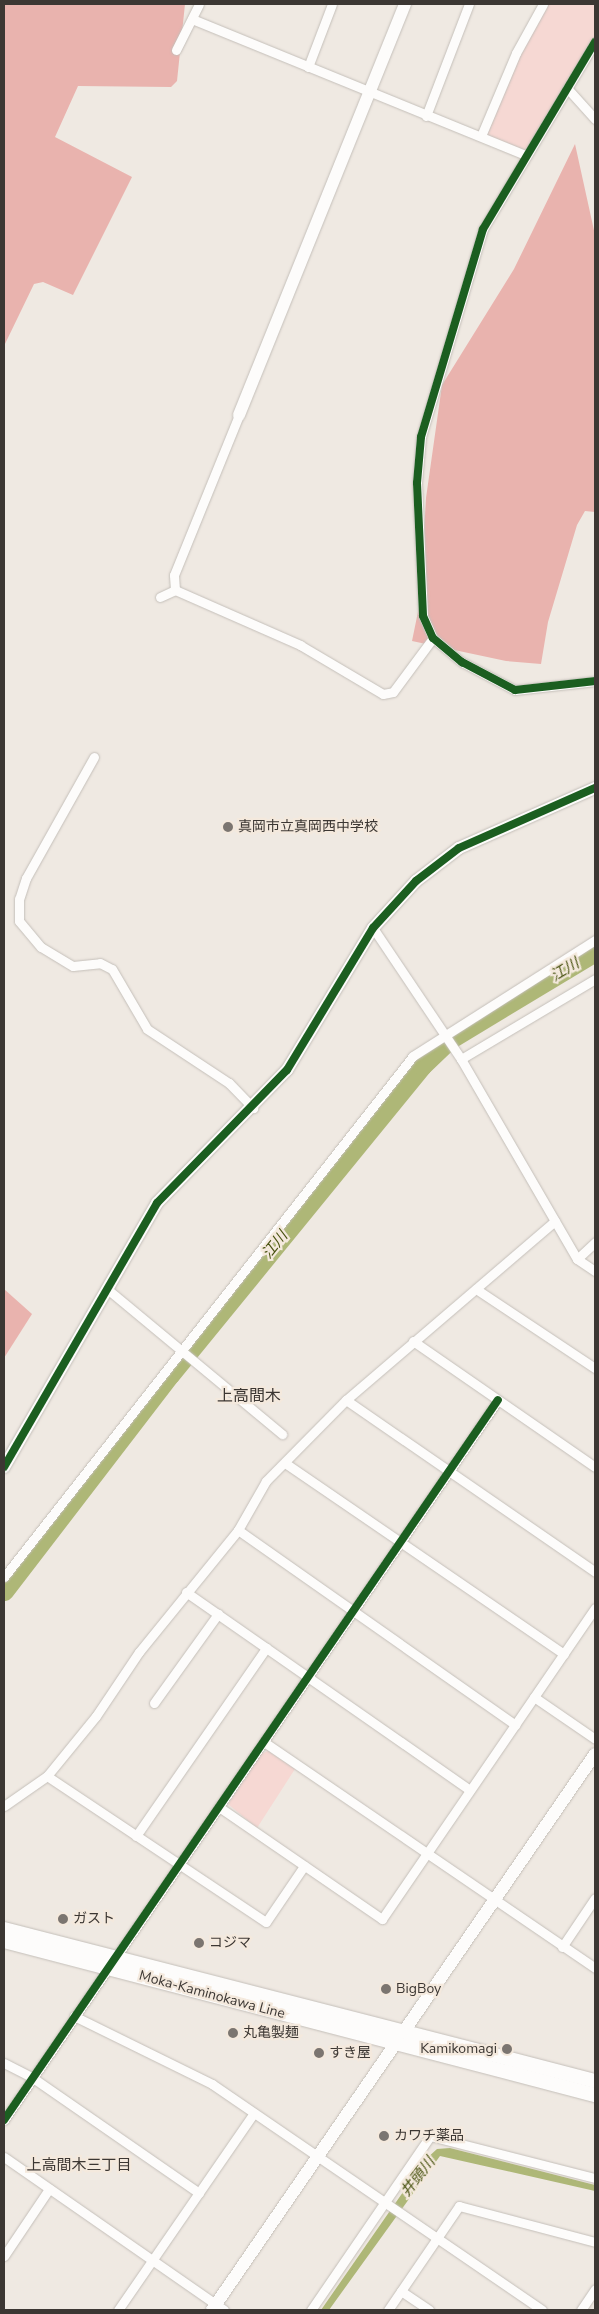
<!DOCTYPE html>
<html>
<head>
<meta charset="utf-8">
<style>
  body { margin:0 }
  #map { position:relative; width:599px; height:2314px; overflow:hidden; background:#efe9e2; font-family:"Nunito Sans","Noto Sans JP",sans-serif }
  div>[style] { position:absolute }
  .green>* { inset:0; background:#f6d8d3 }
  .forest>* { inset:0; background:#e9b3ae }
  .water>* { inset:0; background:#aeb777 }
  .river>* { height:19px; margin:-9.5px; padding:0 9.5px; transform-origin:9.5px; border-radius:9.5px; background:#aeb777 }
  .roads { filter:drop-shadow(0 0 1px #c4bfb9) drop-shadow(0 0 1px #c4bfb9) }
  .street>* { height:9px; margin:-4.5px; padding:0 4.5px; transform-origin:4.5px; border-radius:4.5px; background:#fdfcfb }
  .secondary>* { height:12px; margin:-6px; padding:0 6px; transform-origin:6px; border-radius:6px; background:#fdfcfb }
  .primary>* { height:14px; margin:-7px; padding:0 7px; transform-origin:7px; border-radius:7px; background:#fdfcfb }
  .cycleway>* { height:8px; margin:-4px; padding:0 4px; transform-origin:4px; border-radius:4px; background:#1b5e20 }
  .dots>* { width:14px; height:14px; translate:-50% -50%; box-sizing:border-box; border:2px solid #f4e9dd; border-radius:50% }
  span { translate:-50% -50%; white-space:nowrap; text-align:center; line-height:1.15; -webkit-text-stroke:4.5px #f4e9dd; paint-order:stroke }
  .poi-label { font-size:14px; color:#3c3733 }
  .left { translate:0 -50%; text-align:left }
  .right { translate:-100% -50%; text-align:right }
  .street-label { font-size:14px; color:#3c3733 }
  .water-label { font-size:15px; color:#485210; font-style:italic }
  .neighbourhood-label { font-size:15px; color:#3c3733 }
  .quarter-label { font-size:16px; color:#3c3733 }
  .frame { position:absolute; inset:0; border:5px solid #3c3733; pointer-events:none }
</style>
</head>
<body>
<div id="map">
  <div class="green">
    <div style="clip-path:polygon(543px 4px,595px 4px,595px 42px,526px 155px,481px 136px)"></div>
    <div style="clip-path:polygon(268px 1751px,295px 1769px,257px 1828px,228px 1804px,261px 1754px)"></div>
  </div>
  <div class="forest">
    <div style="clip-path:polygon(4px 4px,185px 4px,177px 81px,171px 87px,78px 86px,55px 137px,132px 177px,73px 295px,43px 282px,34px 284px,4px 346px)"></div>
    <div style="clip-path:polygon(575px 144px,595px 235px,595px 512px,585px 511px,577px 525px,548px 622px,541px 664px,506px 661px,412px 641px,420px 602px,426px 498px,442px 385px,514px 269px)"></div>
    <div style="clip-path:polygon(4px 1289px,32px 1314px,4px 1358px)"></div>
  </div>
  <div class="water">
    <div style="clip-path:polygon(450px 2148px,595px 2185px,595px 2191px,440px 2156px,329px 2310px,321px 2310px,426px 2159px,437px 2149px)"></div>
  </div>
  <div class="river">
    <div style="left:4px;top:1591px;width:272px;rotate:-52.5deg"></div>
    <div style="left:170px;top:1375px;width:399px;rotate:-50.8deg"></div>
    <div style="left:422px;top:1066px;width:37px;rotate:-44deg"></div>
    <div style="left:449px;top:1040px;width:170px;rotate:-31.1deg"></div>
  </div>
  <div class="roads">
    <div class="street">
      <div style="left:192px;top:19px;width:361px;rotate:22.2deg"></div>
      <div style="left:595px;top:42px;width:218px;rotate:120.9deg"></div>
      <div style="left:483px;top:229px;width:217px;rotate:106.6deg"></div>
      <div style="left:421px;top:437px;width:46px;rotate:95deg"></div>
      <div style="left:417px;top:483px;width:133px;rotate:87.4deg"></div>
      <div style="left:423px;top:616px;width:24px;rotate:66deg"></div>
      <div style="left:433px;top:638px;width:38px;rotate:40deg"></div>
      <div style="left:462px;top:662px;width:60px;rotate:27.8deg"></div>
      <div style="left:515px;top:690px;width:81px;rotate:-6.4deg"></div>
      <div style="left:176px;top:50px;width:51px;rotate:-63.4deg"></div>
      <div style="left:308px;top:67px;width:67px;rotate:-69.1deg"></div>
      <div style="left:567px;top:88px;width:42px;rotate:47.9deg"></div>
      <div style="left:426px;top:116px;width:120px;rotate:-69deg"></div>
      <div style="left:481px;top:136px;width:90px;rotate:-67.1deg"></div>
      <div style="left:516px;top:53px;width:56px;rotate:-61.1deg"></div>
      <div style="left:175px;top:590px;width:15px;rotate:-94deg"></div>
      <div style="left:174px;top:575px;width:173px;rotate:-67.9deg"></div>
      <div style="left:160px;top:597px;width:17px;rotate:-25deg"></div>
      <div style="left:175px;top:590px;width:137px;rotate:23.7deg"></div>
      <div style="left:300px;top:645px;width:96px;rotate:30.6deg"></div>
      <div style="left:383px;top:694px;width:10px;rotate:-11deg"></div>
      <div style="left:393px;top:692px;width:67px;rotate:-53.5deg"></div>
      <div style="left:94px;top:757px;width:139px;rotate:119.3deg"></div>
      <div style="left:26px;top:878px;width:22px;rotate:108deg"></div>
      <div style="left:19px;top:899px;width:22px;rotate:90deg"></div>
      <div style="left:19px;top:921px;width:34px;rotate:50deg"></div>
      <div style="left:41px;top:947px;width:37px;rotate:31deg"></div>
      <div style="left:73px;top:966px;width:27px;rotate:-6deg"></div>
      <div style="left:100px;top:963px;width:13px;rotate:27deg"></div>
      <div style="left:112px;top:969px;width:69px;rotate:59.7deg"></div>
      <div style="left:147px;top:1029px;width:98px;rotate:33.4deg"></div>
      <div style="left:229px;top:1083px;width:35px;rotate:46deg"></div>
      <div style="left:373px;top:928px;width:158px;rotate:56.1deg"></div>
      <div style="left:461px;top:1059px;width:231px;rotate:59.9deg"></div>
      <div style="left:577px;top:1259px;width:22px;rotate:34deg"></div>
      <div style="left:461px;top:1059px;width:156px;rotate:-30.8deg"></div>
      <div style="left:577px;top:1259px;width:25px;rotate:-43deg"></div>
      <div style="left:106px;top:1288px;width:229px;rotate:39.7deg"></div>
      <div style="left:476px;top:1289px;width:143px;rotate:33.6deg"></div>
      <div style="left:413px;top:1341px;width:221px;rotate:34.7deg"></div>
      <div style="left:346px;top:1400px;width:303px;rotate:34.6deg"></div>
      <div style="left:285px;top:1463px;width:338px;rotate:34.4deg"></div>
      <div style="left:238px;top:1530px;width:339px;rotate:35.1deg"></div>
      <div style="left:4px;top:1577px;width:662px;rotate:-51.87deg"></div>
      <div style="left:413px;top:1056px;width:216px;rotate:-32.5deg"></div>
      <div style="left:186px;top:1592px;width:346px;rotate:34.9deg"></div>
      <div style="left:534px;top:1697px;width:74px;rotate:34.5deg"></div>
      <div style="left:154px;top:1703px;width:110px;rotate:-54.3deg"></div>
      <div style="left:264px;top:1742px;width:401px;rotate:34.3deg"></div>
      <div style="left:47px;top:1776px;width:263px;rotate:33.7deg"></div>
      <div style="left:266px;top:1922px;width:68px;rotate:-55.8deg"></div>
      <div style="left:4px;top:1806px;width:52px;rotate:-34.9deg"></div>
      <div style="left:47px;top:1776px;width:77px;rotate:-50.8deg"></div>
      <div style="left:96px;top:1716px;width:77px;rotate:-56.1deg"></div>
      <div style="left:139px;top:1652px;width:157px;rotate:-50.9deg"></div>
      <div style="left:238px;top:1530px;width:56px;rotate:-60.3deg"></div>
      <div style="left:266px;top:1481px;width:114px;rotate:-45.4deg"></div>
      <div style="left:346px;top:1400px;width:275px;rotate:-40.6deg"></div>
      <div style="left:219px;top:1807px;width:198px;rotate:34.5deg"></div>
      <div style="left:382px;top:1919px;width:377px;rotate:-55.6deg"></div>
      <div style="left:136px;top:1836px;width:229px;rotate:-55.3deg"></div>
      <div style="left:562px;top:1947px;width:59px;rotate:-56deg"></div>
      <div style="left:74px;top:2016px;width:154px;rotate:26.2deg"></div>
      <div style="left:212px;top:2084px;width:400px;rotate:34.4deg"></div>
      <div style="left:4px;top:2063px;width:33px;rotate:27deg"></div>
      <div style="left:33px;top:2078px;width:202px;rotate:34.7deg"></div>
      <div style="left:4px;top:2120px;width:873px;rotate:-55.55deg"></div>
      <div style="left:4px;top:2157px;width:268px;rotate:34.8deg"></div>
      <div style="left:4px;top:2256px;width:81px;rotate:-56.1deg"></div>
      <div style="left:401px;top:2291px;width:34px;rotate:34deg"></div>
      <div style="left:118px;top:2310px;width:239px;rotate:-55.4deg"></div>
      <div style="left:311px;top:2310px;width:211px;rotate:-55.6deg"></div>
      <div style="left:430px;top:2136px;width:170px;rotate:14.3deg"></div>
      <div style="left:388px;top:2310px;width:126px;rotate:-55.7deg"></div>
      <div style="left:459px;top:2206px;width:141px;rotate:14.8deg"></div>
      <div style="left:581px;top:2310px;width:25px;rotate:-56deg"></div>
    </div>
    <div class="secondary">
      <div style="left:239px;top:415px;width:443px;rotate:-68deg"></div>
      <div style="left:4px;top:1467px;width:305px;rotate:-59.9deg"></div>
      <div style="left:157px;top:1203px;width:186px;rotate:-45.7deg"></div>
      <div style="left:287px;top:1070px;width:166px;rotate:-58.8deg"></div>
      <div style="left:373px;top:928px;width:64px;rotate:-47.5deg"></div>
      <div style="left:416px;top:881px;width:54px;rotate:-37.5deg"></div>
      <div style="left:459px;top:848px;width:149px;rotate:-23.8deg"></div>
      <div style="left:212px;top:2310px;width:675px;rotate:-55.44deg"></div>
    </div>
    <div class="primary">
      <div style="left:4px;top:1929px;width:610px;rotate:14.42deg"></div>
      <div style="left:4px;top:1941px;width:611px;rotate:14.61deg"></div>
    </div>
  </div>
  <div class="cycleway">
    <div style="left:595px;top:42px;width:218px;rotate:120.9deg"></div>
    <div style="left:483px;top:229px;width:217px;rotate:106.6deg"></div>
    <div style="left:421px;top:437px;width:46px;rotate:95deg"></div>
    <div style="left:417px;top:483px;width:133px;rotate:87.4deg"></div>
    <div style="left:423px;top:616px;width:24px;rotate:66deg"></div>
    <div style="left:433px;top:638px;width:38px;rotate:40deg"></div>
    <div style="left:462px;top:662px;width:60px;rotate:27.8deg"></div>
    <div style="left:515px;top:690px;width:81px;rotate:-6.4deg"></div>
    <div style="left:4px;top:1467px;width:305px;rotate:-59.9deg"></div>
    <div style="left:157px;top:1203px;width:186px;rotate:-45.7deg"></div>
    <div style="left:287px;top:1070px;width:166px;rotate:-58.8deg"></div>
    <div style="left:373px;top:928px;width:64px;rotate:-47.5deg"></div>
    <div style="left:416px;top:881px;width:54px;rotate:-37.5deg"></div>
    <div style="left:459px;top:848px;width:149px;rotate:-23.8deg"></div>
    <div style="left:4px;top:2120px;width:873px;rotate:-55.55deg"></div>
  </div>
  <div class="dots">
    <div style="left:228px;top:827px;background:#7b7570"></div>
    <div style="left:63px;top:1919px;background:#7b7570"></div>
    <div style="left:199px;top:1943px;background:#7b7570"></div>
    <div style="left:386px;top:1989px;background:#7b7570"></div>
    <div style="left:233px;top:2033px;background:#7b7570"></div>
    <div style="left:507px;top:2049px;background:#7b7570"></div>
    <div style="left:319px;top:2053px;background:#7b7570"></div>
    <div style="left:384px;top:2136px;background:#7b7570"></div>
  </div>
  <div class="poi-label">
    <span class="left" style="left:238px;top:827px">真岡市立真岡西中学校</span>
    <span class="left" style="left:73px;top:1919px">ガスト</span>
    <span class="left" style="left:209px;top:1943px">コジマ</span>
    <span class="left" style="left:396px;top:1989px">BigBoy</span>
    <span class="left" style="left:243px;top:2033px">丸亀製麺</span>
    <span class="right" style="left:497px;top:2049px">Kamikomagi</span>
    <span class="left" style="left:329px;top:2053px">すき屋</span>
    <span class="left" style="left:394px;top:2136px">カワチ薬品</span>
  </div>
  <div class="street-label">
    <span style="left:212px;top:1995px;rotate:15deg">Moka-Kaminokawa Line</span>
  </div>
  <div class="water-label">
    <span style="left:565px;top:970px;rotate:-31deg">江川</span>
    <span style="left:275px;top:1245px;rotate:-51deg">江川</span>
    <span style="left:418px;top:2177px;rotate:-52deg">井頭川</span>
  </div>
  <div class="neighbourhood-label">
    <span style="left:79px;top:2166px">上高間木三丁目</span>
  </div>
  <div class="quarter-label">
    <span style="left:249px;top:1396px">上高間木</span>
  </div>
  <div class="frame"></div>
</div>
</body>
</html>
